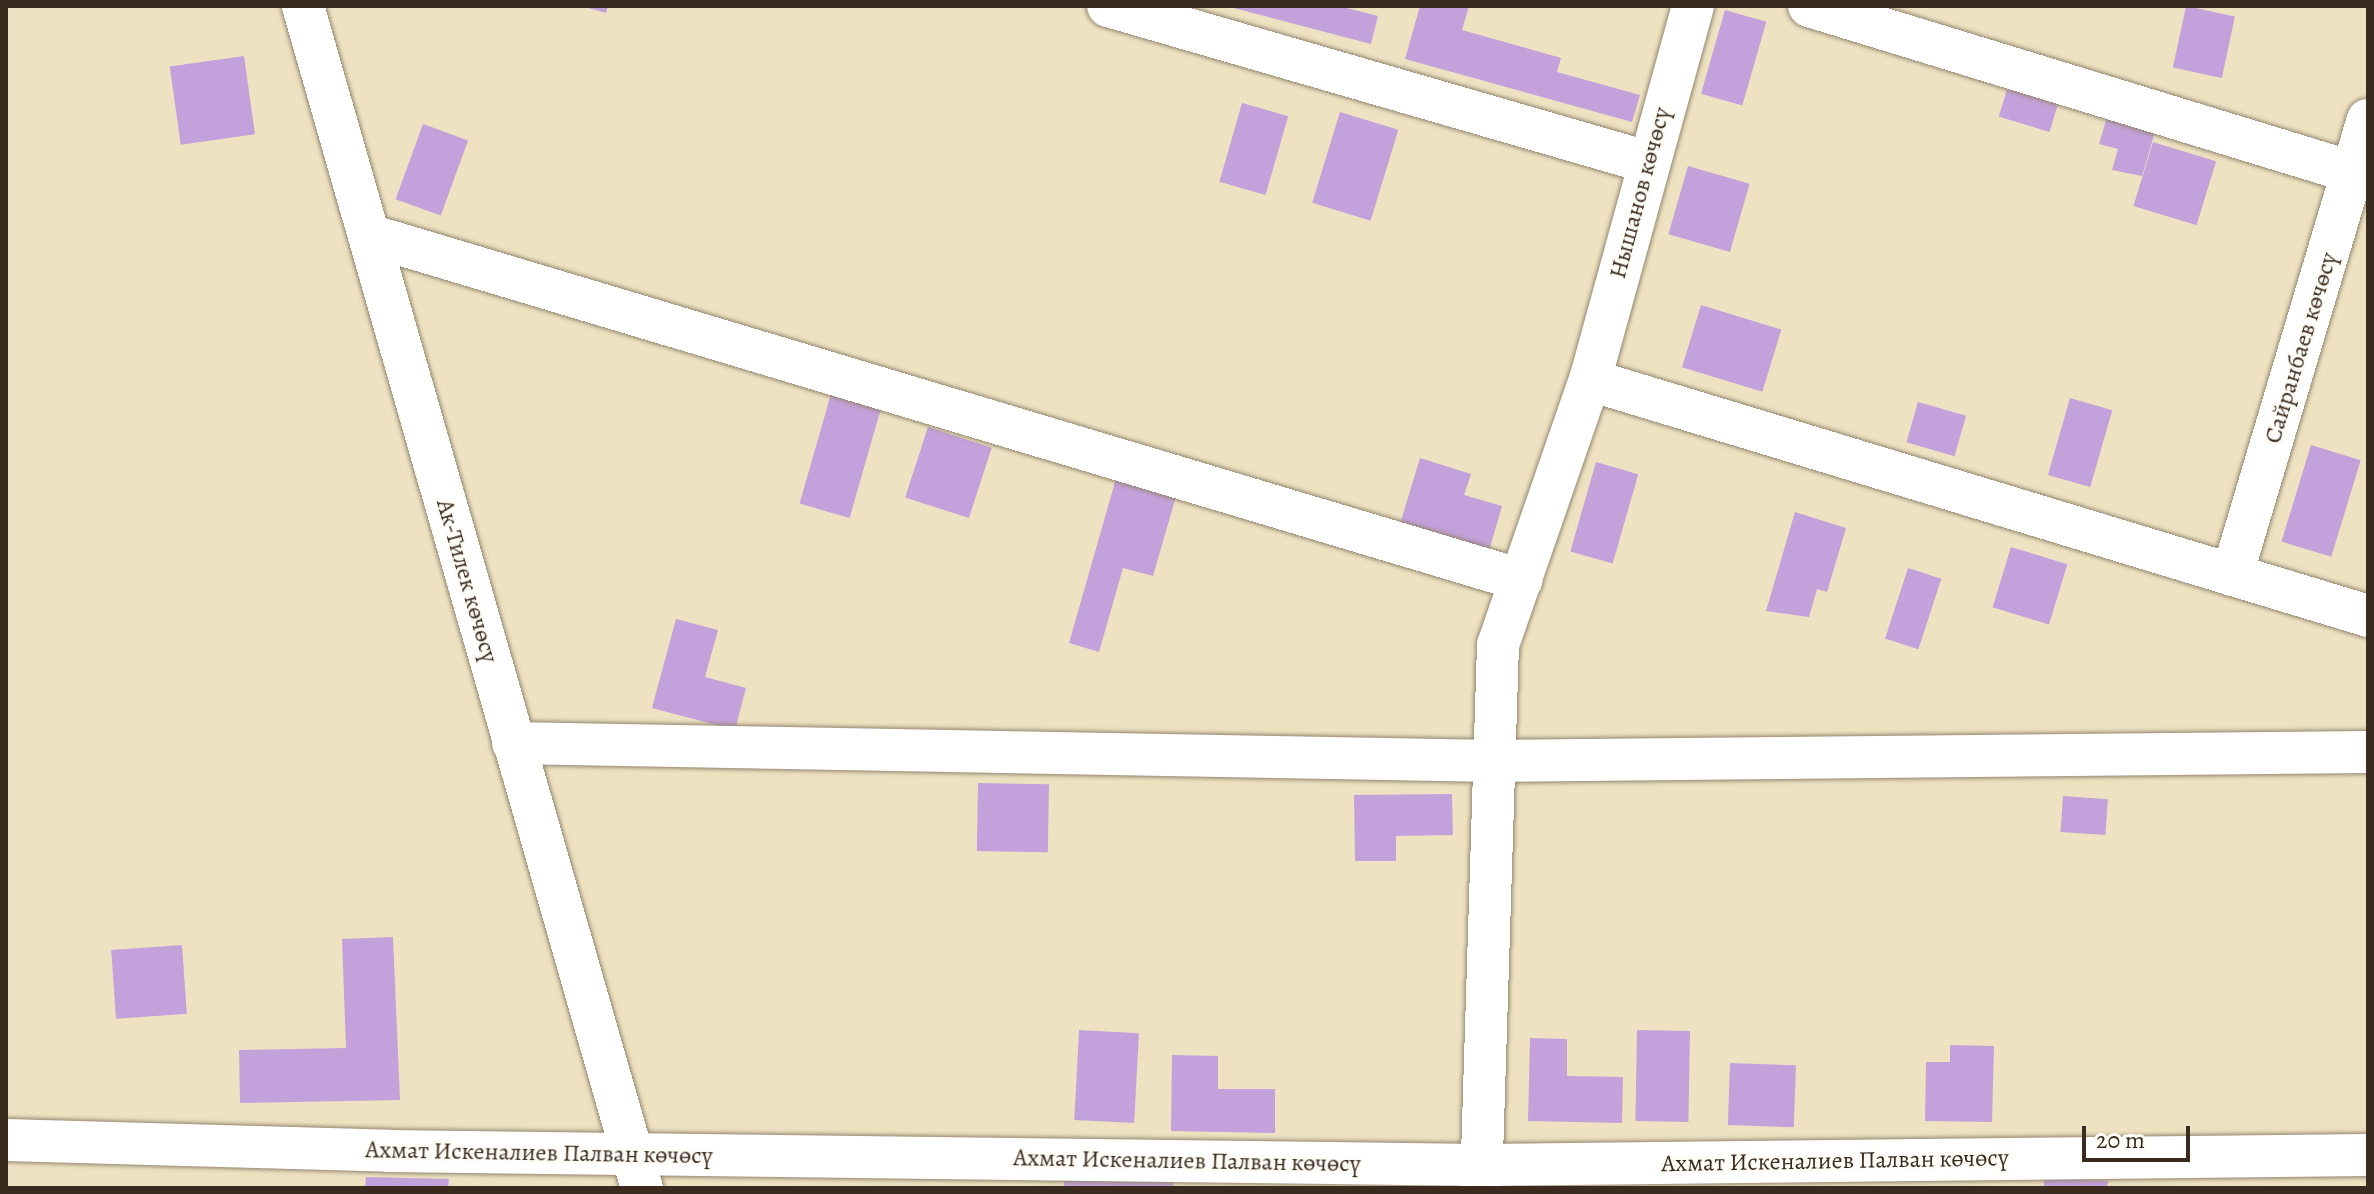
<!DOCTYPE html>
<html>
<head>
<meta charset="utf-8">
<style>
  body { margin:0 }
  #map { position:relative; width:2374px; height:1194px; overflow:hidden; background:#eee2c2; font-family:Alegreya,serif }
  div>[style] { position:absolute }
  .building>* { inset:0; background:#c3a1da; transform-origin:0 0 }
  .roads { filter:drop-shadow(0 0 2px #948670) drop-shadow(0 0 2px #948670) }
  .minor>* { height:42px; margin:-21px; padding:0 21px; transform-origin:21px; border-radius:21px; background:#fff }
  span { translate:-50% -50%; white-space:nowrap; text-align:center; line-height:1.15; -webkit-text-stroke:6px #fdfcf7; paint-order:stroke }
  .street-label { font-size:24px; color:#3b2a1e }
  .frame { position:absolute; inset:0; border:8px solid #3b2a1e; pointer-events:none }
  .scale { position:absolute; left:2082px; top:1126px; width:108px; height:36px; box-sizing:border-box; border:4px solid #3b2a1e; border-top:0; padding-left:10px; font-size:24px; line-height:28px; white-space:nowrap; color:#3b2a1e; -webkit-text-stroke:6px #fdfcf7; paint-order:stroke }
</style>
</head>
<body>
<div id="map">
  <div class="building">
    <div style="clip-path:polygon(582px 6px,608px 6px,606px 13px)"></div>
    <div style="clip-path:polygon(1339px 6px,1378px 16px,1371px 44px,1230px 7px)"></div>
    <div style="clip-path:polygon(1420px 6px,1469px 6px,1462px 30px,1561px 58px,1557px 72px,1640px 95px,1632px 122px,1405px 59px)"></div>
    <div style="left:2186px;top:6px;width:50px;height:63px;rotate:12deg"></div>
    <div style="left:1725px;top:10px;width:43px;height:87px;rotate:16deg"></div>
    <div style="left:244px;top:56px;width:79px;height:75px;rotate:82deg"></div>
    <div style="left:2009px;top:83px;width:53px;height:35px;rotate:17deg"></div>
    <div style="left:1242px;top:103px;width:48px;height:82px;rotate:16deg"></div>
    <div style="clip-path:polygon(2109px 110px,2157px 125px,2142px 176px,2112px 170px,2118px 149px,2099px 144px)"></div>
    <div style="left:1340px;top:112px;width:61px;height:95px;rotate:17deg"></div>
    <div style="left:423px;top:124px;width:48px;height:80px;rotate:20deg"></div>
    <div style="left:2153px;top:142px;width:66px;height:67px;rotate:17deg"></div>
    <div style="left:1688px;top:166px;width:64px;height:71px;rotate:16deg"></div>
    <div style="left:1701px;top:305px;width:84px;height:65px;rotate:17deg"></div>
    <div style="left:831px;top:394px;width:52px;height:114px;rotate:16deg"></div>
    <div style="left:2070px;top:398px;width:44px;height:80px;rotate:16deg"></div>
    <div style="left:1918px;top:402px;width:50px;height:42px;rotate:16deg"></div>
    <div style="left:928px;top:427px;width:67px;height:74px;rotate:18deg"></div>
    <div style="left:2311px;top:445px;width:52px;height:101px;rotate:17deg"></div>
    <div style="clip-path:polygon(1420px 458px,1471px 474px,1464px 495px,1502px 506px,1489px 551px,1400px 524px)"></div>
    <div style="left:1596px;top:462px;width:44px;height:93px;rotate:16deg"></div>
    <div style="clip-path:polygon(1117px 475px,1177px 493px,1153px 576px,1123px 568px,1099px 652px,1069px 643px)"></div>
    <div style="clip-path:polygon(1795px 512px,1846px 528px,1827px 592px,1817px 589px,1809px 617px,1766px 611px)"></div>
    <div style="left:2011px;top:547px;width:59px;height:63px;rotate:17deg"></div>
    <div style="left:1908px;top:568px;width:35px;height:74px;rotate:18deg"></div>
    <div style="clip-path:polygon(676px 619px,718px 630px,705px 677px,746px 688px,735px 730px,652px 708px)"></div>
    <div style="left:978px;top:783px;width:71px;height:68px;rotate:1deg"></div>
    <div style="clip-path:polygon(1452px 794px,1453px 835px,1396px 836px,1396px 861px,1355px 861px,1354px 795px)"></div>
    <div style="left:2063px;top:796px;width:45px;height:36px;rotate:4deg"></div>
    <div style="clip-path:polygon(393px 937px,400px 1100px,240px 1103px,239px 1050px,346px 1048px,342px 939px)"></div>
    <div style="left:182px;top:945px;width:69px;height:71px;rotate:86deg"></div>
    <div style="left:1079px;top:1030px;width:60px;height:90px;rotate:3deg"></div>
    <div style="left:1637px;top:1030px;width:53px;height:91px;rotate:1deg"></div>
    <div style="clip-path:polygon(1530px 1038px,1567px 1039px,1567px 1076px,1623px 1077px,1622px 1123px,1528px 1121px)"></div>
    <div style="clip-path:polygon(1950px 1045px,1994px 1046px,1992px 1122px,1925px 1121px,1926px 1062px,1950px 1062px)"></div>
    <div style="clip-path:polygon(1172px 1055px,1218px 1056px,1218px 1089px,1275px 1089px,1275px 1133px,1171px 1131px)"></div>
    <div style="left:1730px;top:1063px;width:66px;height:62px;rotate:2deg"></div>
    <div style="clip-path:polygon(366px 1177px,449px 1179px,448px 1188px,365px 1188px)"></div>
    <div style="clip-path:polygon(2044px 1178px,2108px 1181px,2107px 1188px,2044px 1188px)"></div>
    <div style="clip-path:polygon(1064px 1181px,1173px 1182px,1173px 1188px,1064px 1188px)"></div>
  </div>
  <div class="roads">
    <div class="minor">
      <div style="left:303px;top:6px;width:1230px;rotate:74deg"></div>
      <div style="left:1108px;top:6px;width:561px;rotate:16.14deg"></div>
      <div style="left:1809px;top:6px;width:585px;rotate:17.01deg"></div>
      <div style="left:369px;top:235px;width:1203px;rotate:16.67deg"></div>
      <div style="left:1590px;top:380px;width:813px;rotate:16.87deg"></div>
      <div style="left:2232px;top:575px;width:475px;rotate:-73.4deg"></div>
      <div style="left:513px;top:743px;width:982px;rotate:1.05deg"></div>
      <div style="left:1495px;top:761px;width:873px;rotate:-0.59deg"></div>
      <div style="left:6px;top:1140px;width:382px;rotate:1.6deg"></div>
      <div style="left:388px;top:1151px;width:1094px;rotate:0.73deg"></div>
      <div style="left:1482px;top:1165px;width:886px;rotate:-0.65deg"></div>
      <div style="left:1481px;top:1188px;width:543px;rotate:-88.21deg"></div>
      <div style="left:1498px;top:645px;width:281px;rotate:-70.9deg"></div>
      <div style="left:1590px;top:380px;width:388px;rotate:-74.6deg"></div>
    </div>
  </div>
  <div class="street-label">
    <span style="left:1640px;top:193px;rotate:-75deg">Нышанов көчөсү</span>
    <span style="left:2301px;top:348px;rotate:-73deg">Сайранбаев көчөсү</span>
    <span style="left:467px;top:581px;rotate:74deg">Ак-Тилек көчөсү</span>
    <span style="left:539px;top:1153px;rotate:1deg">Ахмат Искеналиев Палван көчөсү</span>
    <span style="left:1187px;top:1161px;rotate:1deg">Ахмат Искеналиев Палван көчөсү</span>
    <span style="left:1835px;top:1161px;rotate:-1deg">Ахмат Искеналиев Палван көчөсү</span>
  </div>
  <div class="frame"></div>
  <div class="scale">20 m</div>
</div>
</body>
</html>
